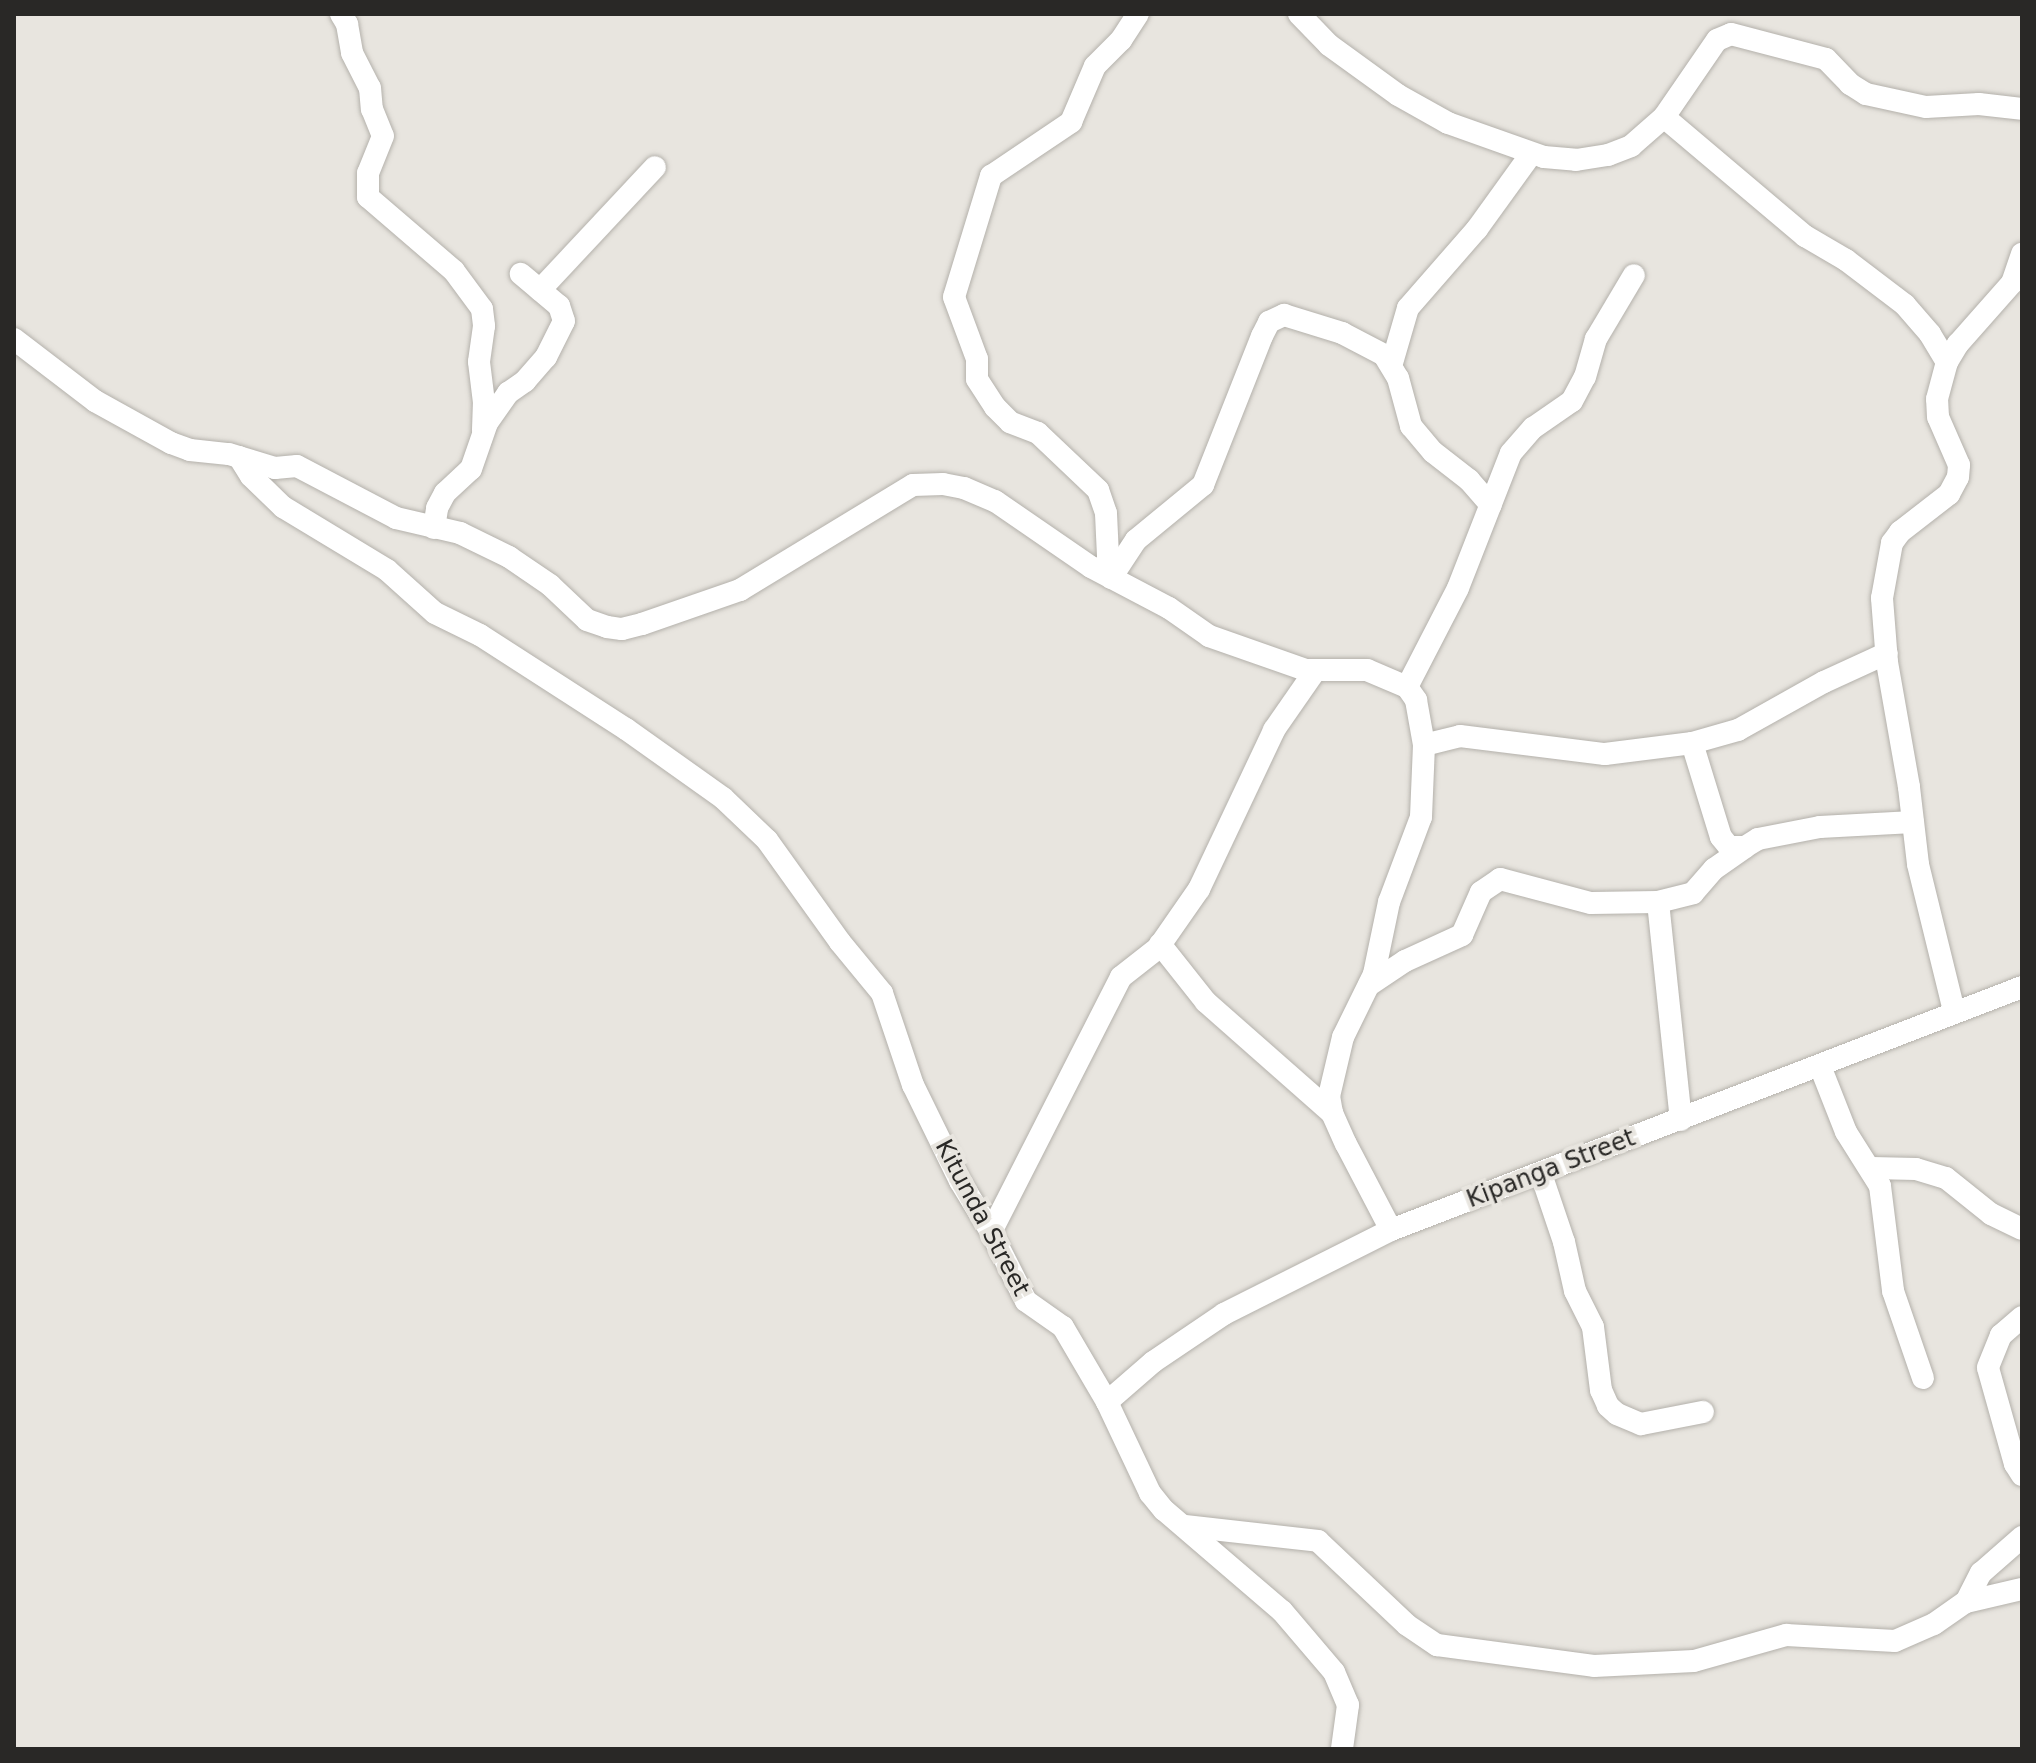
<!DOCTYPE html>
<html>
<head>
<meta charset="utf-8">
<style>
  body { margin:0 }
  #map { position:relative; width:2036px; height:1763px; overflow:hidden; background:#e8e5df; font-family:"DejaVu Sans",sans-serif }
  div>[style] { position:absolute }
  .roads { filter:drop-shadow(0 0 2px #b4b1ab) drop-shadow(0 0 2px #b4b1ab) }
  .minor>* { height:22px; margin:-11px; padding:0 11px; transform-origin:11px; border-radius:11px; background:#fff }
  span { translate:-50% -50%; white-space:nowrap; text-align:center; line-height:1.15; -webkit-text-stroke:8px #e8e5df; paint-order:stroke }
  .street-label { font-size:24px; color:#292826 }
  .frame { position:absolute; inset:0; border:16px solid #292826; pointer-events:none }
</style>
</head>
<body>
<div id="map">
  <div class="roads">
    <div class="minor">
      <div style="left:341px;top:14px;width:12px;rotate:59deg"></div>
      <div style="left:347px;top:24px;width:29px;rotate:80deg"></div>
      <div style="left:352px;top:53px;width:39px;rotate:63deg"></div>
      <div style="left:370px;top:88px;width:21px;rotate:85deg"></div>
      <div style="left:372px;top:109px;width:29px;rotate:68deg"></div>
      <div style="left:383px;top:136px;width:40px;rotate:112deg"></div>
      <div style="left:368px;top:173px;width:24px;rotate:90deg"></div>
      <div style="left:368px;top:197px;width:113px;rotate:40.7deg"></div>
      <div style="left:454px;top:271px;width:47px;rotate:53.6deg"></div>
      <div style="left:482px;top:309px;width:17px;rotate:83deg"></div>
      <div style="left:484px;top:326px;width:36px;rotate:98deg"></div>
      <div style="left:479px;top:362px;width:39px;rotate:83deg"></div>
      <div style="left:484px;top:401px;width:29px;rotate:92deg"></div>
      <div style="left:1299px;top:14px;width:43px;rotate:45.9deg"></div>
      <div style="left:1329px;top:45px;width:85px;rotate:35.9deg"></div>
      <div style="left:1398px;top:95px;width:57px;rotate:29.2deg"></div>
      <div style="left:1448px;top:123px;width:102px;rotate:19.5deg"></div>
      <div style="left:1544px;top:157px;width:32px;rotate:5deg"></div>
      <div style="left:1576px;top:160px;width:32px;rotate:-9deg"></div>
      <div style="left:1608px;top:155px;width:25px;rotate:-21deg"></div>
      <div style="left:1631px;top:146px;width:44px;rotate:-41.3deg"></div>
      <div style="left:1664px;top:117px;width:93px;rotate:-55.5deg"></div>
      <div style="left:1717px;top:40px;width:15px;rotate:-23deg"></div>
      <div style="left:1731px;top:34px;width:98px;rotate:14.7deg"></div>
      <div style="left:1826px;top:59px;width:35px;rotate:46deg"></div>
      <div style="left:1850px;top:84px;width:19px;rotate:32deg"></div>
      <div style="left:1866px;top:94px;width:61px;rotate:12.2deg"></div>
      <div style="left:1926px;top:107px;width:53px;rotate:-3.2deg"></div>
      <div style="left:1979px;top:104px;width:43px;rotate:6.6deg"></div>
      <div style="left:1664px;top:117px;width:185px;rotate:40.2deg"></div>
      <div style="left:1805px;top:236px;width:48px;rotate:30.3deg"></div>
      <div style="left:1846px;top:260px;width:74px;rotate:37.3deg"></div>
      <div style="left:1905px;top:305px;width:38px;rotate:49deg"></div>
      <div style="left:1930px;top:334px;width:33px;rotate:59deg"></div>
      <div style="left:540px;top:290px;width:168px;rotate:-46.9deg"></div>
      <div style="left:14px;top:339px;width:102px;rotate:37.4deg"></div>
      <div style="left:95px;top:401px;width:87px;rotate:28.9deg"></div>
      <div style="left:171px;top:443px;width:20px;rotate:20deg"></div>
      <div style="left:190px;top:450px;width:39px;rotate:6deg"></div>
      <div style="left:229px;top:454px;width:48px;rotate:16.9deg"></div>
      <div style="left:275px;top:468px;width:22px;rotate:-5deg"></div>
      <div style="left:297px;top:466px;width:112px;rotate:27.7deg"></div>
      <div style="left:396px;top:518px;width:66px;rotate:13.2deg"></div>
      <div style="left:460px;top:533px;width:55px;rotate:26.1deg"></div>
      <div style="left:509px;top:557px;width:50px;rotate:34.3deg"></div>
      <div style="left:550px;top:585px;width:51px;rotate:43.4deg"></div>
      <div style="left:587px;top:620px;width:21px;rotate:19deg"></div>
      <div style="left:607px;top:627px;width:15px;rotate:8deg"></div>
      <div style="left:622px;top:629px;width:21px;rotate:-14deg"></div>
      <div style="left:642px;top:624px;width:104px;rotate:-19.1deg"></div>
      <div style="left:740px;top:590px;width:202px;rotate:-31.3deg"></div>
      <div style="left:913px;top:485px;width:30px;rotate:-2deg"></div>
      <div style="left:943px;top:484px;width:21px;rotate:11deg"></div>
      <div style="left:964px;top:488px;width:34px;rotate:23deg"></div>
      <div style="left:995px;top:501px;width:116px;rotate:34.5deg"></div>
      <div style="left:1091px;top:567px;width:88px;rotate:27.7deg"></div>
      <div style="left:1169px;top:608px;width:49px;rotate:35deg"></div>
      <div style="left:1209px;top:636px;width:103px;rotate:19.3deg"></div>
      <div style="left:1306px;top:670px;width:61px"></div>
      <div style="left:1367px;top:670px;width:43px;rotate:23deg"></div>
      <div style="left:1407px;top:687px;width:16px;rotate:55deg"></div>
      <div style="left:1416px;top:700px;width:46px;rotate:79.9deg"></div>
      <div style="left:1424px;top:745px;width:72px;rotate:92.4deg"></div>
      <div style="left:1421px;top:817px;width:91px;rotate:110.6deg"></div>
      <div style="left:1389px;top:902px;width:74px;rotate:101.8deg"></div>
      <div style="left:1374px;top:974px;width:70px;rotate:116.2deg"></div>
      <div style="left:1343px;top:1037px;width:61px;rotate:103.3deg"></div>
      <div style="left:1329px;top:1096px;width:17px;rotate:80deg"></div>
      <div style="left:1332px;top:1113px;width:34px;rotate:66deg"></div>
      <div style="left:1346px;top:1144px;width:97px;rotate:62.4deg"></div>
      <div style="left:1392px;top:363px;width:57px;rotate:-73.8deg"></div>
      <div style="left:1408px;top:308px;width:105px;rotate:-48.9deg"></div>
      <div style="left:1477px;top:229px;width:92px;rotate:-54.2deg"></div>
      <div style="left:239px;top:457px;width:22px;rotate:58deg"></div>
      <div style="left:251px;top:476px;width:45px;rotate:44.1deg"></div>
      <div style="left:283px;top:507px;width:122px;rotate:31.2deg"></div>
      <div style="left:387px;top:570px;width:64px;rotate:41.9deg"></div>
      <div style="left:435px;top:613px;width:50px;rotate:26.1deg"></div>
      <div style="left:480px;top:635px;width:174px;rotate:32.8deg"></div>
      <div style="left:626px;top:729px;width:119px;rotate:35.4deg"></div>
      <div style="left:723px;top:798px;width:61px;rotate:43.7deg"></div>
      <div style="left:767px;top:840px;width:125px;rotate:54.4deg"></div>
      <div style="left:840px;top:942px;width:66px;rotate:50.5deg"></div>
      <div style="left:882px;top:993px;width:97px;rotate:71.4deg"></div>
      <div style="left:913px;top:1085px;width:107px;rotate:63.9deg"></div>
      <div style="left:960px;top:1181px;width:60px;rotate:58.7deg"></div>
      <div style="left:991px;top:1232px;width:77px;rotate:63.1deg"></div>
      <div style="left:1026px;top:1301px;width:45px;rotate:35.1deg"></div>
      <div style="left:1063px;top:1327px;width:87px;rotate:59.6deg"></div>
      <div style="left:1107px;top:1402px;width:101px;rotate:64.7deg"></div>
      <div style="left:1150px;top:1493px;width:22px;rotate:51deg"></div>
      <div style="left:1164px;top:1510px;width:155px;rotate:40.6deg"></div>
      <div style="left:1282px;top:1611px;width:80px;rotate:49.6deg"></div>
      <div style="left:1334px;top:1672px;width:36px;rotate:67deg"></div>
      <div style="left:1348px;top:1705px;width:44px;rotate:97.8deg"></div>
      <div style="left:434px;top:528px;width:20px;rotate:-81deg"></div>
      <div style="left:437px;top:508px;width:17px;rotate:-62deg"></div>
      <div style="left:445px;top:493px;width:35px;rotate:-43deg"></div>
      <div style="left:471px;top:469px;width:49px;rotate:-70.8deg"></div>
      <div style="left:487px;top:423px;width:37px;rotate:-55deg"></div>
      <div style="left:508px;top:393px;width:21px;rotate:-35deg"></div>
      <div style="left:525px;top:381px;width:32px;rotate:-49deg"></div>
      <div style="left:546px;top:357px;width:40px;rotate:-63.4deg"></div>
      <div style="left:564px;top:321px;width:16px;rotate:-108deg"></div>
      <div style="left:559px;top:306px;width:50px;rotate:-139.9deg"></div>
      <div style="left:1116px;top:571px;width:17px;rotate:-118deg"></div>
      <div style="left:1108px;top:556px;width:43px;rotate:-92.7deg"></div>
      <div style="left:1106px;top:513px;width:24px;rotate:-109deg"></div>
      <div style="left:1098px;top:490px;width:83px;rotate:-136.5deg"></div>
      <div style="left:1038px;top:433px;width:30px;rotate:-159deg"></div>
      <div style="left:1010px;top:422px;width:21px;rotate:-135deg"></div>
      <div style="left:995px;top:407px;width:33px;rotate:-123deg"></div>
      <div style="left:977px;top:379px;width:20px;rotate:-90deg"></div>
      <div style="left:977px;top:359px;width:66px;rotate:-110.4deg"></div>
      <div style="left:954px;top:297px;width:127px;rotate:-73deg"></div>
      <div style="left:991px;top:176px;width:97px;rotate:-34deg"></div>
      <div style="left:1071px;top:122px;width:61px;rotate:-66.8deg"></div>
      <div style="left:1095px;top:66px;width:37px;rotate:-45deg"></div>
      <div style="left:1121px;top:40px;width:31px;rotate:-57deg"></div>
      <div style="left:1111px;top:578px;width:45px;rotate:-56.7deg"></div>
      <div style="left:1136px;top:540px;width:87px;rotate:-39.4deg"></div>
      <div style="left:1203px;top:485px;width:160px;rotate:-68.4deg"></div>
      <div style="left:1262px;top:336px;width:16px;rotate:-63deg"></div>
      <div style="left:1269px;top:322px;width:17px;rotate:-25deg"></div>
      <div style="left:1284px;top:315px;width:61px;rotate:17.2deg"></div>
      <div style="left:1342px;top:333px;width:47px;rotate:27.6deg"></div>
      <div style="left:1384px;top:355px;width:27px;rotate:59deg"></div>
      <div style="left:1398px;top:378px;width:50px;rotate:74.8deg"></div>
      <div style="left:1411px;top:426px;width:34px;rotate:50deg"></div>
      <div style="left:1433px;top:452px;width:46px;rotate:37.9deg"></div>
      <div style="left:1469px;top:480px;width:33px;rotate:49deg"></div>
      <div style="left:1407px;top:687px;width:111px;rotate:-62.7deg"></div>
      <div style="left:1458px;top:588px;width:145px;rotate:-68.6deg"></div>
      <div style="left:1511px;top:453px;width:33px;rotate:-49deg"></div>
      <div style="left:1533px;top:428px;width:47px;rotate:-34.7deg"></div>
      <div style="left:1572px;top:401px;width:27px;rotate:-62deg"></div>
      <div style="left:1585px;top:377px;width:40px;rotate:-74deg"></div>
      <div style="left:1596px;top:339px;width:74px;rotate:-59.3deg"></div>
      <div style="left:1692px;top:743px;width:98px;rotate:72.9deg"></div>
      <div style="left:1721px;top:837px;width:13px;rotate:51deg"></div>
      <div style="left:1729px;top:847px;width:16px"></div>
      <div style="left:1745px;top:847px;width:15px;rotate:-32deg"></div>
      <div style="left:1758px;top:839px;width:63px;rotate:-11deg"></div>
      <div style="left:1820px;top:827px;width:93px;rotate:-3.1deg"></div>
      <div style="left:1424px;top:745px;width:37px;rotate:-14deg"></div>
      <div style="left:1460px;top:736px;width:146px;rotate:7.1deg"></div>
      <div style="left:1605px;top:754px;width:88px;rotate:-7.2deg"></div>
      <div style="left:1692px;top:743px;width:48px;rotate:-15.8deg"></div>
      <div style="left:1738px;top:730px;width:98px;rotate:-29.2deg"></div>
      <div style="left:1824px;top:682px;width:69px;rotate:-24.7deg"></div>
      <div style="left:1658px;top:902px;width:219px;rotate:84deg"></div>
      <div style="left:1160px;top:944px;width:74px;rotate:51.6deg"></div>
      <div style="left:1206px;top:1002px;width:168px;rotate:41.4deg"></div>
      <div style="left:1369px;top:985px;width:43px;rotate:-33.7deg"></div>
      <div style="left:1405px;top:961px;width:63px;rotate:-24.5deg"></div>
      <div style="left:1462px;top:935px;width:47px;rotate:-66.2deg"></div>
      <div style="left:1481px;top:892px;width:23px;rotate:-34deg"></div>
      <div style="left:1500px;top:879px;width:94px;rotate:14.8deg"></div>
      <div style="left:1591px;top:903px;width:67px;rotate:-0.9deg"></div>
      <div style="left:1658px;top:902px;width:36px;rotate:-14deg"></div>
      <div style="left:1693px;top:893px;width:32px;rotate:-49deg"></div>
      <div style="left:1714px;top:869px;width:38px;rotate:-35deg"></div>
      <div style="left:1954px;top:1011px;width:151px;rotate:-103.8deg"></div>
      <div style="left:1918px;top:864px;width:78px;rotate:-96.7deg"></div>
      <div style="left:1909px;top:787px;width:127px;rotate:-100deg"></div>
      <div style="left:1887px;top:662px;width:64px;rotate:-94.5deg"></div>
      <div style="left:1882px;top:598px;width:56px;rotate:-79.7deg"></div>
      <div style="left:1892px;top:543px;width:14px;rotate:-54deg"></div>
      <div style="left:1900px;top:532px;width:62px;rotate:-37.8deg"></div>
      <div style="left:1949px;top:494px;width:19px;rotate:-62deg"></div>
      <div style="left:1958px;top:477px;width:12px;rotate:-85deg"></div>
      <div style="left:1959px;top:465px;width:52px;rotate:-113.6deg"></div>
      <div style="left:1938px;top:417px;width:18px;rotate:-93deg"></div>
      <div style="left:1937px;top:399px;width:38px;rotate:-75deg"></div>
      <div style="left:1947px;top:362px;width:21px;rotate:-59deg"></div>
      <div style="left:1958px;top:344px;width:81px;rotate:-48.5deg"></div>
      <div style="left:2012px;top:283px;width:31px;rotate:-71deg"></div>
      <div style="left:1820px;top:1066px;width:71px;rotate:68.5deg"></div>
      <div style="left:1846px;top:1132px;width:64px;rotate:57.8deg"></div>
      <div style="left:1880px;top:1186px;width:106px;rotate:82.9deg"></div>
      <div style="left:1893px;top:1291px;width:92px;rotate:71deg"></div>
      <div style="left:1872px;top:1168px;width:44px;rotate:1.3deg"></div>
      <div style="left:1916px;top:1169px;width:31px;rotate:17deg"></div>
      <div style="left:1946px;top:1178px;width:58px;rotate:38.7deg"></div>
      <div style="left:1991px;top:1214px;width:34px;rotate:26deg"></div>
      <div style="left:1541px;top:1174px;width:72px;rotate:71.3deg"></div>
      <div style="left:1564px;top:1242px;width:50px;rotate:77.3deg"></div>
      <div style="left:1575px;top:1291px;width:40px;rotate:63.4deg"></div>
      <div style="left:1593px;top:1327px;width:64px;rotate:82.8deg"></div>
      <div style="left:1601px;top:1390px;width:17px;rotate:66deg"></div>
      <div style="left:1608px;top:1406px;width:12px;rotate:42deg"></div>
      <div style="left:1617px;top:1414px;width:26px;rotate:23deg"></div>
      <div style="left:1641px;top:1424px;width:63px;rotate:-11deg"></div>
      <div style="left:991px;top:1232px;width:286px;rotate:-63deg"></div>
      <div style="left:1121px;top:977px;width:47px;rotate:-38.1deg"></div>
      <div style="left:1158px;top:948px;width:72px;rotate:-55.2deg"></div>
      <div style="left:1199px;top:889px;width:176px;rotate:-64.7deg"></div>
      <div style="left:1274px;top:730px;width:72px;rotate:-55.2deg"></div>
      <div style="left:2022px;top:1317px;width:28px;rotate:139deg"></div>
      <div style="left:2001px;top:1335px;width:35px;rotate:112deg"></div>
      <div style="left:1988px;top:1368px;width:100px;rotate:74.3deg"></div>
      <div style="left:2015px;top:1464px;width:13px;rotate:58deg"></div>
      <div style="left:1107px;top:1402px;width:61px;rotate:-41deg"></div>
      <div style="left:1153px;top:1362px;width:86px;rotate:-34.1deg"></div>
      <div style="left:1224px;top:1314px;width:187px;rotate:-26.7deg"></div>
      <div style="left:1391px;top:1230px;width:676px;rotate:-21.06deg"></div>
      <div style="left:1185px;top:1526px;width:134px;rotate:6.4deg"></div>
      <div style="left:1318px;top:1541px;width:122px;rotate:43.3deg"></div>
      <div style="left:1407px;top:1625px;width:36px;rotate:34deg"></div>
      <div style="left:1437px;top:1645px;width:158px;rotate:7.6deg"></div>
      <div style="left:1594px;top:1666px;width:100px;rotate:-2.9deg"></div>
      <div style="left:1694px;top:1661px;width:96px;rotate:-15.8deg"></div>
      <div style="left:1786px;top:1635px;width:109px;rotate:3.2deg"></div>
      <div style="left:1895px;top:1641px;width:43px;rotate:-23.6deg"></div>
      <div style="left:1934px;top:1624px;width:39px;rotate:-35deg"></div>
      <div style="left:1966px;top:1602px;width:57px;rotate:-13.1deg"></div>
      <div style="left:1966px;top:1602px;width:33px;rotate:-63deg"></div>
      <div style="left:1981px;top:1573px;width:55px;rotate:-41.3deg"></div>
    </div>
  </div>
  <div class="street-label">
    <span style="left:1551px;top:1169px;rotate:-21deg">Kipanga Street</span>
    <span style="left:982px;top:1218px;rotate:62deg">Kitunda Street</span>
  </div>
  <div class="frame"></div>
</div>
</body>
</html>
